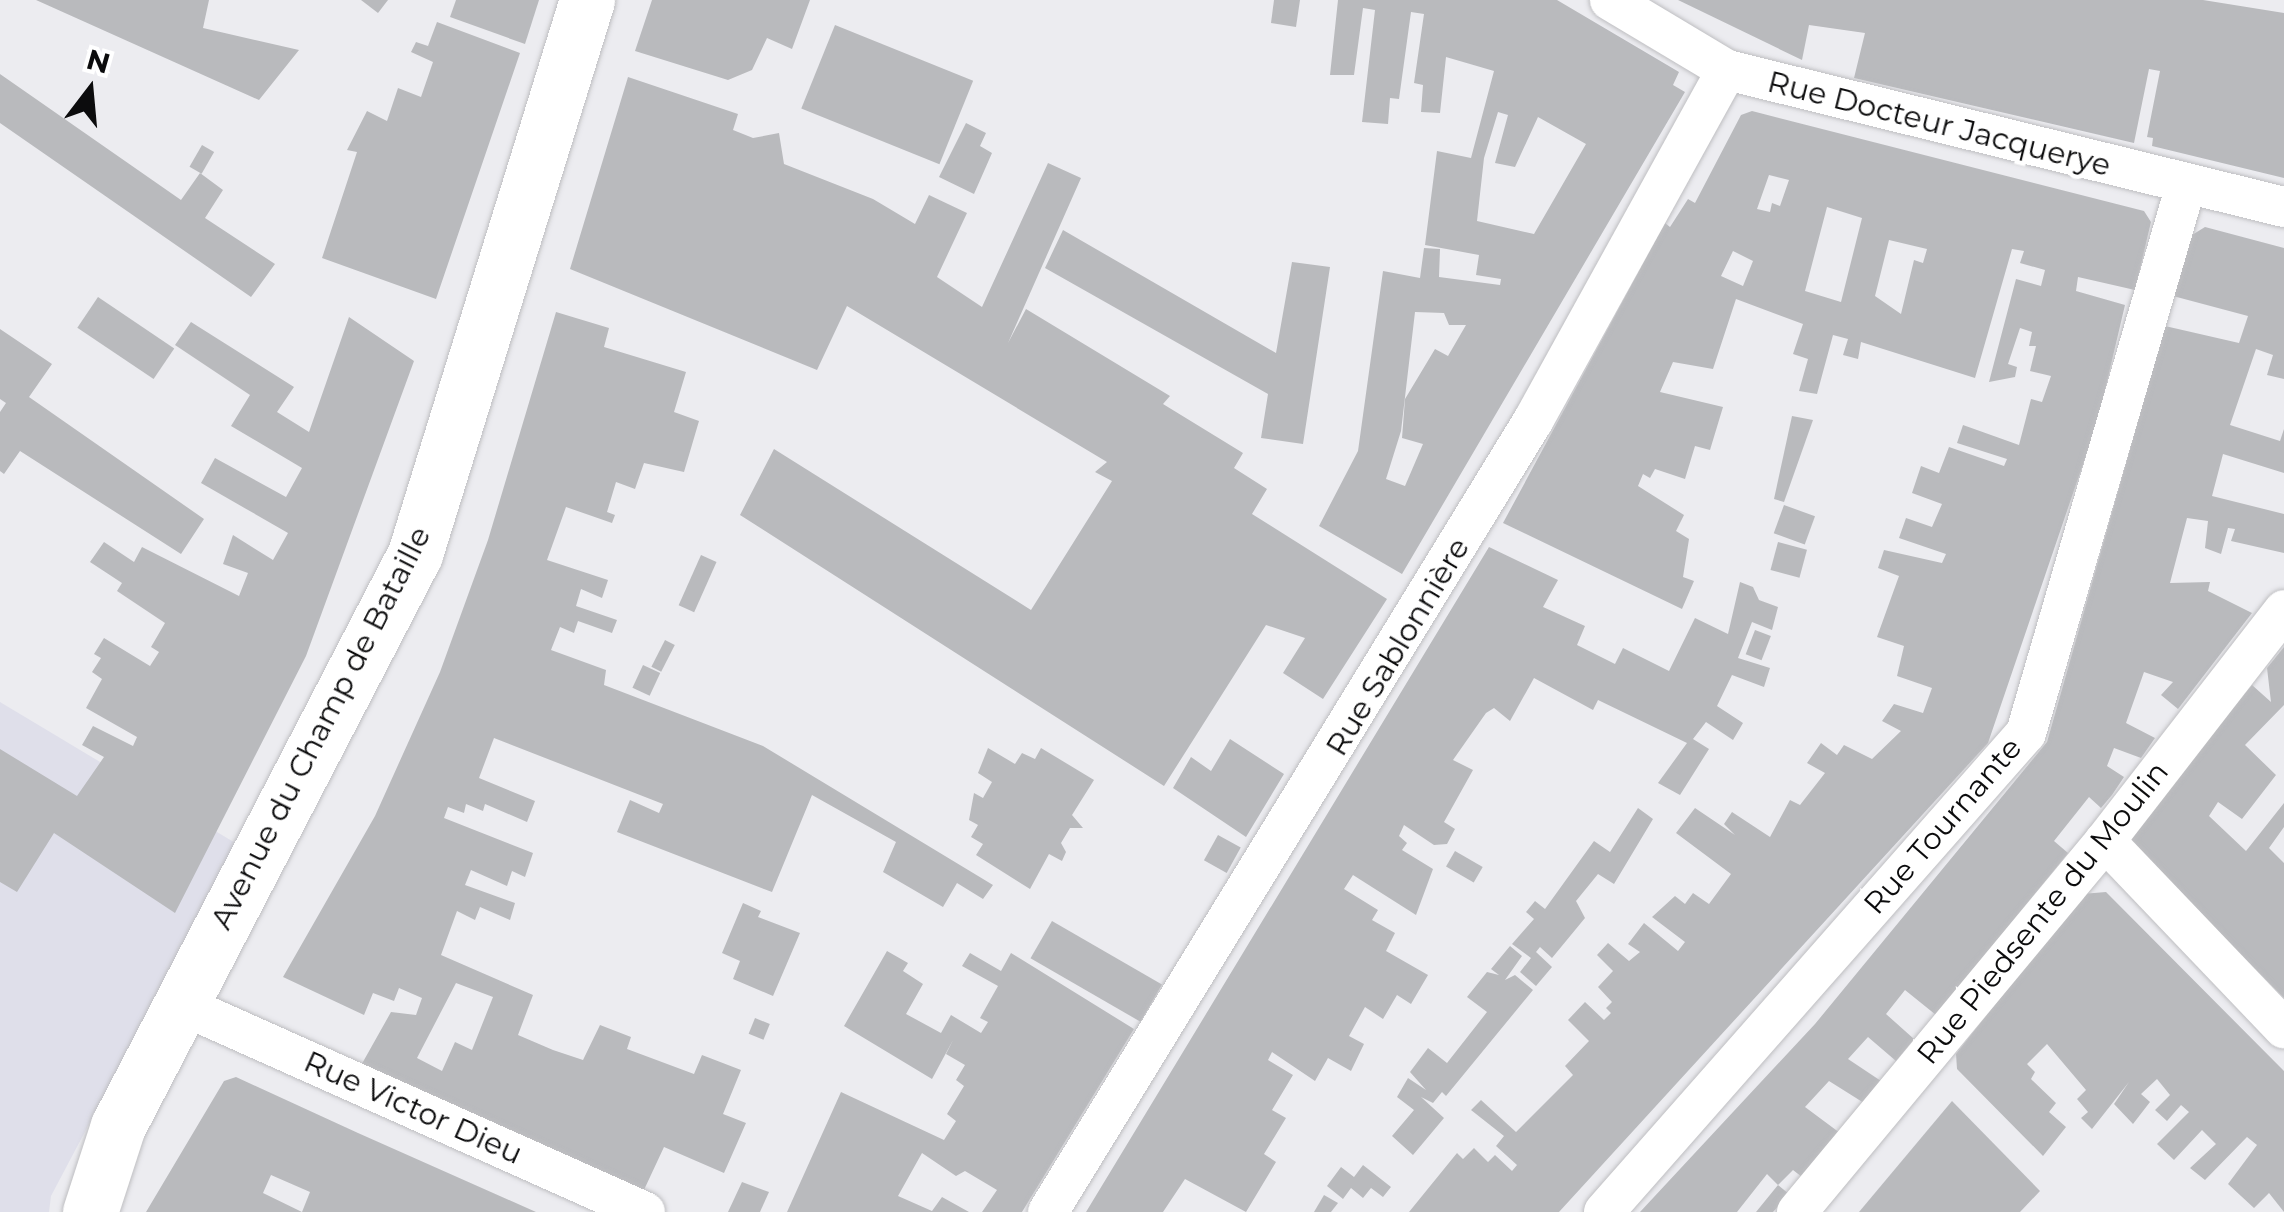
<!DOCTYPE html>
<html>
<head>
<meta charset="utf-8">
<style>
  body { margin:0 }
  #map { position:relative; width:2284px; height:1212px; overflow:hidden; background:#ececf0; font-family:Montserrat,sans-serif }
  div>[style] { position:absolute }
  .built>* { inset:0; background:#dfdfea }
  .building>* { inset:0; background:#b9babd; transform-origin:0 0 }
  .roads { filter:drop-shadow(0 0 2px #bebec1) drop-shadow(0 0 2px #bebec1) }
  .street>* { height:40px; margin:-20px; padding:0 20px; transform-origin:20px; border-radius:20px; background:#fff }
  .secondary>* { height:55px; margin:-27.5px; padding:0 27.5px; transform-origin:27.5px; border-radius:27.5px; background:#fff }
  span { translate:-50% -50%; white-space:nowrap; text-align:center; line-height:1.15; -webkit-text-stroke:9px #fff; paint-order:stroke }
  .street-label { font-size:30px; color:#0c0c0d }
  .north { position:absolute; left:40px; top:40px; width:100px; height:100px; -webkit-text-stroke:8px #fff; paint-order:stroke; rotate:16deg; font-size:28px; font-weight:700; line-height:40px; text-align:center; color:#0c0c0d }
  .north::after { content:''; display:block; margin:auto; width:35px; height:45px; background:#0c0c0d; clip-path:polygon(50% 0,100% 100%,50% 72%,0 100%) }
</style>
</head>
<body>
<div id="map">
  <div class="built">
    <div style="clip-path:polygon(0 702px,237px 844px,51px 1196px,49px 1212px,0 1212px)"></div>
  </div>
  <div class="building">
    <div style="clip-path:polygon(36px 0,209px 0,203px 28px,299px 50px,259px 100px)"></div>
    <div style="clip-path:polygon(361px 0,388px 0,378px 13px)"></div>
    <div style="clip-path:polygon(456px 0,539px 0,525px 44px,450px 17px)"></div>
    <div style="clip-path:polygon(652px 0,810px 0,792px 49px,767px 38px,752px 70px,728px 80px,635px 51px)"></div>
    <div style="clip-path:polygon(1274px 0,1300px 0,1296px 27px,1271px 23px)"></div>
    <div style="clip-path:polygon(evenodd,1338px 0,1557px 0,1679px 72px,1673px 85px,1685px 92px,1402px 574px,1319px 526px,1358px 451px,1383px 271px,1420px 278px,1424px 248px,1440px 249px,1439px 277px,1500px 285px,1501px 279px,1476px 275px,1479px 255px,1425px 245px,1437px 151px,1471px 158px,1494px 71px,1446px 57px,1440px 113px,1421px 112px,1423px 85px,1414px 83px,1424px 14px,1411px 12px,1399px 99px,1390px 98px,1388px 124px,1362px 122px,1375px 10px,1363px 8px,1354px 75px,1330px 75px,1338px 0,1498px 112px,1508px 115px,1495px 163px,1515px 167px,1538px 117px,1586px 144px,1534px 234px,1477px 221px,1484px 158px,1498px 112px,1338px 0,1415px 312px,1444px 313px,1449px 325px,1466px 325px,1448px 356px,1435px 349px,1405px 399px,1402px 438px,1423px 444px,1405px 486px,1386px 479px,1401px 431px,1415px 312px)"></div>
    <div style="clip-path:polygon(1678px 0,2203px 0,2284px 13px,2284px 178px,2152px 146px,2153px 138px,2147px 137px,2160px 71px,2149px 69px,2134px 143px,1854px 78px,1865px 33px,1809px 25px,1802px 60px)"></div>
    <div style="clip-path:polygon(437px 22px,520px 53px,436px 299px,322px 258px,357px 152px,347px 150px,367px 111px,387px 121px,398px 88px,421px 97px,433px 62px,411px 52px,416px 42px,428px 46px)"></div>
    <div style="left:835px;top:25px;width:149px;height:90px;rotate:22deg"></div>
    <div style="clip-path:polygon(0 74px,181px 200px,200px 173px,223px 190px,205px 218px,275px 264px,251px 297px,0 123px)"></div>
    <div style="clip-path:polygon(628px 77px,738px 114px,733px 130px,753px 138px,779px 133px,784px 164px,873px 199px,915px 224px,929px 195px,967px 213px,937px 277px,982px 307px,1048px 163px,1081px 178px,1008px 343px,1026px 309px,1170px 396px,1163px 404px,1243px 453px,1234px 468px,1267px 489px,1252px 514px,1387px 599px,1323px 699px,1283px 673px,1305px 638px,1266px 625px,1164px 786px,740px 515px,774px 449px,1031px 610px,1112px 481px,1095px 472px,1107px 462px,847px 306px,817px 370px,570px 269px)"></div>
    <div style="clip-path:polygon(evenodd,1752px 111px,2144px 211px,2151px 222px,2135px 290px,2078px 277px,2076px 291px,2125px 305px,2098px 420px,1988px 743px,1559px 1212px,1409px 1212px,1457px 1153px,1463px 1159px,1474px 1148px,1488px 1162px,1495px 1155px,1512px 1171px,1517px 1165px,1496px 1146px,1504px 1136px,1471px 1110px,1481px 1100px,1516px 1132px,1573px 1075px,1565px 1066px,1589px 1041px,1568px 1020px,1585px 1002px,1604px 1020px,1611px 1013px,1606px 1008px,1612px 1002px,1598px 987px,1613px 971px,1597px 955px,1608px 943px,1629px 961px,1640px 952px,1628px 944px,1644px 923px,1678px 951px,1685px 942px,1652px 917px,1675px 896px,1685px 904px,1693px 893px,1709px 904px,1731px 874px,1676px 833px,1695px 808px,1735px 835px,1724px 824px,1732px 812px,1770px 837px,1790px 800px,1800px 805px,1825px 773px,1807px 763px,1821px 743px,1837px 755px,1844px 745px,1872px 759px,1901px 731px,1882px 721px,1894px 704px,1923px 713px,1932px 688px,1897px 676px,1904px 646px,1877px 637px,1899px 576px,1878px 568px,1884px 550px,1942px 563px,1946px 554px,1899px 538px,1906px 518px,1932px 527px,1942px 504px,1912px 493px,1921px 466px,1939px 473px,1949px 447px,2004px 466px,2007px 459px,1957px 443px,1963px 425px,2019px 445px,2031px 399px,2042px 402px,2051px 376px,2030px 371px,2036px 346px,2029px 346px,2032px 332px,2020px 328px,2008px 364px,2017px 367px,2015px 377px,1989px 382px,2016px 279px,2041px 286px,2045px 270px,2020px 263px,2024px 251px,2012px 249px,1975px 378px,1861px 342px,1858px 359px,1843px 355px,1848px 339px,1833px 335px,1817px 394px,1799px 391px,1808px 359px,1793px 354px,1803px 324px,1736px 299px,1713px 369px,1673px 362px,1660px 392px,1723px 407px,1710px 450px,1695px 446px,1685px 479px,1655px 469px,1650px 478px,1643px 474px,1638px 486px,1684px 515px,1676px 531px,1689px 539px,1683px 577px,1694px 581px,1682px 609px,1503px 523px,1665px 223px,1670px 227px,1688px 199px,1695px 203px,1741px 115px,1752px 111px,1769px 175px,1789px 180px,1780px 206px,1772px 203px,1770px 212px,1757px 209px,1769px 175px,1752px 111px,1827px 207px,1862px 218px,1841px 302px,1805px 291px,1827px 207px,1752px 111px,1889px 240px,1927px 249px,1923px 263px,1914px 260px,1901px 314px,1875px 296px,1889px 240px,1752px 111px,1733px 251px,1753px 261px,1743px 286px,1721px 276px,1733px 251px)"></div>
    <div style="clip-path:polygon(966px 123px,986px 133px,980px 146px,992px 153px,974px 194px,939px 177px)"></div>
    <div style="left:202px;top:145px;width:14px;height:25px;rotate:30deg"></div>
    <div style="clip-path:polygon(2205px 227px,2284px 248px,2284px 379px,2267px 375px,2273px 355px,2256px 349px,2230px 425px,2280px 441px,2284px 429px,2284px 473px,2223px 454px,2212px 496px,2284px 514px,2284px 553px,2231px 541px,2235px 529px,2228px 528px,2221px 554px,2205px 548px,2208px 521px,2187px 518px,2170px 583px,2210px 582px,2208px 591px,2252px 613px,2178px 709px,2161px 695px,2173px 682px,2144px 672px,2126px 723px,2155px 738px,2141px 758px,2114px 748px,2107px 766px,2124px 777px,2112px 795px,2101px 808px,2089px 797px,2054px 841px,2068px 853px,1936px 1015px,1905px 990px,1886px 1014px,1914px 1039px,1896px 1061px,1868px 1037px,1848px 1059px,1881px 1081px,1864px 1103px,1829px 1081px,1805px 1107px,1840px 1133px,1802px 1177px,1793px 1170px,1778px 1185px,1789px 1194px,1773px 1212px,1756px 1212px,1778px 1185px,1767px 1174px,1737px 1212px,1640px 1212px,1815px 1024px,2047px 742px,2165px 326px,2239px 343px,2248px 316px,2173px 296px,2192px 235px)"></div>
    <div style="clip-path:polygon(1063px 230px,1276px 353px,1292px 262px,1330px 267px,1303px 444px,1261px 438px,1268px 394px,1045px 268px)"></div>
    <div style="left:98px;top:297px;width:92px;height:37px;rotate:34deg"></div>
    <div style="clip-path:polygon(evenodd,556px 312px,609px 328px,604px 347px,686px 372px,674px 412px,699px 421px,684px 472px,644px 463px,635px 489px,616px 482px,607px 512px,615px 515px,612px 523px,566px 507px,547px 560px,608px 580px,602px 598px,581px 589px,576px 606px,617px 620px,612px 633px,578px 621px,574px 633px,560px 627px,551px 650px,606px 670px,604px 685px,763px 746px,993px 885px,983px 899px,957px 883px,943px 907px,883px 872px,896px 842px,812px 795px,772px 892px,617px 832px,630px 800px,659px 813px,663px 804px,494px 738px,479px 778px,535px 801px,527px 822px,485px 804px,483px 811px,466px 804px,464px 813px,448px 807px,444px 818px,533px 853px,525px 877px,512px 871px,507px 886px,471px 870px,465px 885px,515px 903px,510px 920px,480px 907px,475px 920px,457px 911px,441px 955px,533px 995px,518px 1035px,553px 1050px,583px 1060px,600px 1025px,631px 1037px,627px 1049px,694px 1074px,702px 1055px,741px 1070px,723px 1114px,746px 1123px,724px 1173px,664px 1147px,643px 1192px,359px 1069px,391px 1012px,416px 1015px,422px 998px,399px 988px,394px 1001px,373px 993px,364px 1015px,283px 977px,375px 816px,440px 672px,488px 540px,556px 312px,456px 983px,493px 997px,472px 1050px,455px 1042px,442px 1071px,417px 1058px,456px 983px)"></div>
    <div style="clip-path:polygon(349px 317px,414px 361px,306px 656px,175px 913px,54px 833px,17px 892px,0 882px,0 749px,77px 796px,104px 757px,82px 745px,93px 726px,133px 746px,137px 737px,86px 708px,102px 679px,92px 672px,101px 658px,94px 654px,104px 638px,150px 666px,159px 652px,151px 647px,165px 623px,117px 591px,122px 583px,90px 562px,104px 542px,134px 562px,142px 547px,239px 596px,248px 573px,223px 564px,233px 535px,273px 560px,288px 533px,201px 483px,215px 458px,286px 497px,302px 468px,231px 426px,250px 395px,175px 345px,191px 322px,294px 387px,277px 412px,309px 432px)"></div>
    <div style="clip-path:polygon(0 329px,52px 364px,29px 397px,204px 519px,181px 554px,20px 451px,4px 474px,0 471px,0 412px,6px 403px,0 399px)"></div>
    <div style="clip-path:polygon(1792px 416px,1813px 420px,1784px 502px,1774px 499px)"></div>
    <div style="left:1784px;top:505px;width:33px;height:30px;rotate:20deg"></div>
    <div style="left:1778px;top:542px;width:30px;height:29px;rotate:15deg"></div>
    <div style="clip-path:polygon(1489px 547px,1558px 580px,1543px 607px,1585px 626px,1577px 645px,1615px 664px,1623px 648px,1669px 671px,1695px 618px,1728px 634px,1740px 582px,1753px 587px,1759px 600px,1778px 607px,1772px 630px,1752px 622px,1738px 658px,1770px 668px,1764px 687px,1732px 675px,1717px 706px,1743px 723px,1733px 740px,1706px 722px,1693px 739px,1709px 749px,1680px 795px,1658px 783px,1687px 743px,1598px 700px,1593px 710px,1534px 678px,1510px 721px,1494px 708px,1486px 713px,1453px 760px,1473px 770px,1444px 822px,1455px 829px,1447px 844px,1434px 845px,1404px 825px,1399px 836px,1407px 843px,1402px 850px,1433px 869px,1416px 915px,1353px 875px,1344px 889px,1378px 910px,1372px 920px,1395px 933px,1386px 951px,1428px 975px,1411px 1004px,1397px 995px,1383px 1019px,1365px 1007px,1349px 1036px,1364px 1044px,1351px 1071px,1328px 1058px,1315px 1081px,1272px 1052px,1268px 1060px,1293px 1075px,1272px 1110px,1286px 1118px,1264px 1154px,1276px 1162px,1246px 1212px,1185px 1179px,1163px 1212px,1086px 1212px)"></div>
    <div style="left:701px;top:555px;width:17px;height:55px;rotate:24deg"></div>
    <div style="left:1755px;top:630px;width:17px;height:26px;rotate:21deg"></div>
    <div style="left:665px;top:640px;width:11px;height:30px;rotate:27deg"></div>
    <div style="clip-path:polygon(2284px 647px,2284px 705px,2245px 745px,2276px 775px,2242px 819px,2218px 802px,2209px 816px,2246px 851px,2284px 803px,2284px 827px,2269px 848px,2284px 863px,2284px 998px,2132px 844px,2132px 830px,2252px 685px,2271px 702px,2267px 668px)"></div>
    <div style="left:643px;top:665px;width:19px;height:25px;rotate:25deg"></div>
    <div style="clip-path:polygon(1230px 739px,1284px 774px,1246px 837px,1173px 788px,1191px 757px,1211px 771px)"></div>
    <div style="clip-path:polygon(988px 748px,1015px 764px,1022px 753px,1035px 759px,1041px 748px,1094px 780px,1072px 815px,1083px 828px,1070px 828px,1061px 843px,1066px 852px,1062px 861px,1049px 854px,1030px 889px,976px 855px,983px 844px,971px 837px,978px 825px,969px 820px,974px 793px,983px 798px,992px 782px,978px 773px)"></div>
    <div style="clip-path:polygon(1638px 808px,1653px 819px,1614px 884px,1598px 874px,1576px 901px,1585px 918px,1552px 958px,1540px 947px,1536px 952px,1552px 967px,1536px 986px,1520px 972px,1531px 958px,1512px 944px,1534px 919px,1526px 912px,1535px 901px,1545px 909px,1594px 841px,1610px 852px)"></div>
    <div style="left:1218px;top:835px;width:26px;height:29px;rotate:29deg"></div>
    <div style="left:1455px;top:851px;width:32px;height:18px;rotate:30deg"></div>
    <div style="clip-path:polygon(2106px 892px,2284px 1071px,2284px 1212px,2269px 1193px,2254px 1208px,2228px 1184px,2257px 1145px,2247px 1137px,2205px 1180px,2190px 1168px,2216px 1144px,2202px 1130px,2174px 1160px,2157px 1144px,2189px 1112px,2181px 1105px,2167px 1121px,2155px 1110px,2170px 1095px,2157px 1079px,2141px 1094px,2150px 1102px,2133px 1124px,2114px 1104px,2129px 1082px,2092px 1129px,2081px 1118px,2088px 1112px,2077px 1099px,2086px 1090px,2047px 1044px,2027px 1064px,2035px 1072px,2031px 1079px,2056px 1103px,2049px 1112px,2066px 1127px,2043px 1156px,1957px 1069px,1956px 1054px,2082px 894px)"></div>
    <div style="clip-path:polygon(743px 903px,761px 911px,758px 917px,800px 933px,773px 996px,733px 979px,740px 961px,722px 953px)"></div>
    <div style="left:1052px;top:921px;width:127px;height:43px;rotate:30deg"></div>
    <div style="clip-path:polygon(1510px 946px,1522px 956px,1505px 980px,1515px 975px,1533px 990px,1446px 1096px,1442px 1092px,1433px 1103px,1421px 1097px,1444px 1118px,1413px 1155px,1392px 1136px,1414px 1110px,1397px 1097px,1408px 1078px,1426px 1090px,1410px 1072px,1428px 1048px,1447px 1063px,1487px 1012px,1467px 997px,1487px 972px,1499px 975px,1491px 969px)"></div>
    <div style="clip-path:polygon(887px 951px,908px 963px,903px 971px,923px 984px,906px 1014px,941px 1033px,951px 1015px,981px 1033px,988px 1022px,980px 1018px,998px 986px,962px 966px,970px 953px,1001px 971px,1011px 953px,1134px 1029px,1022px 1212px,982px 1212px,997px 1190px,965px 1171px,956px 1176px,922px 1153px,898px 1196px,932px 1211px,942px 1197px,969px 1212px,787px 1212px,841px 1092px,944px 1140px,956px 1121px,947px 1114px,964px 1086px,956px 1080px,965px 1065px,946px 1054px,953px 1040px,932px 1079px,844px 1026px)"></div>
    <div style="left:755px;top:1018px;width:16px;height:17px;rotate:22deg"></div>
    <div style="clip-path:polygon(evenodd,236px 1077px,358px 1133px,536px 1212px,146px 1212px,224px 1081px,236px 1077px,271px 1175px,310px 1192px,302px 1212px,263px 1193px,271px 1175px)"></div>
    <div style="clip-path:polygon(1952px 1101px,2040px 1191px,2020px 1212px,1859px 1212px)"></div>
    <div style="clip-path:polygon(1363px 1165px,1391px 1187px,1383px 1197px,1371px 1188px,1363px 1198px,1351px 1188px,1343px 1199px,1327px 1186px,1341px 1167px,1354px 1177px)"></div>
    <div style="clip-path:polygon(742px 1182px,769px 1192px,760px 1212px,728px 1212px)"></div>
    <div style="clip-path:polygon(1324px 1195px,1338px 1203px,1331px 1212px,1314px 1212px)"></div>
  </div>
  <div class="roads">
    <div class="street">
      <div style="left:1610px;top:0;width:136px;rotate:30.9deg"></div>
      <div style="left:1727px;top:70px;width:574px;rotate:13.82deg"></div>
      <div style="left:2105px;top:841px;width:259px;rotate:46.3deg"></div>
      <div style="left:182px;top:1005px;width:507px;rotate:24.09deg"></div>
      <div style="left:1048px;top:1212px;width:928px;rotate:-58.49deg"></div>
      <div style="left:1533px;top:421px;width:401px;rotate:-61.1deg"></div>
      <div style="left:1604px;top:1212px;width:638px;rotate:-48.62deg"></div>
      <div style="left:2026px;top:733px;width:571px;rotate:-73.72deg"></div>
      <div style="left:1797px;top:1212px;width:482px;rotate:-50.3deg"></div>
      <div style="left:2105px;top:841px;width:292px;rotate:-52.2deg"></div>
    </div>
    <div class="secondary">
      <div style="left:90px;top:1212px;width:90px;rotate:-72deg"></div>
      <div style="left:118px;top:1126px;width:645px;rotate:-62.56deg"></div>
      <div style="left:415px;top:554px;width:580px;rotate:-72.75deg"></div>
    </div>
  </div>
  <div class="street-label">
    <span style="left:1939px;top:124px;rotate:14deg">Rue Docteur Jacquerye</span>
    <span style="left:1398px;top:647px;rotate:-59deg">Rue Sablonnière</span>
    <span style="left:321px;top:728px;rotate:-63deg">Avenue du Champ de Bataille</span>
    <span style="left:1943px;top:826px;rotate:-49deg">Rue Tournante</span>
    <span style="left:2043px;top:913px;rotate:-51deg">Rue Piedsente du Moulin</span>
    <span style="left:413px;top:1108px;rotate:24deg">Rue Victor Dieu</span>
  </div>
  <div class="north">N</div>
</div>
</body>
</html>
